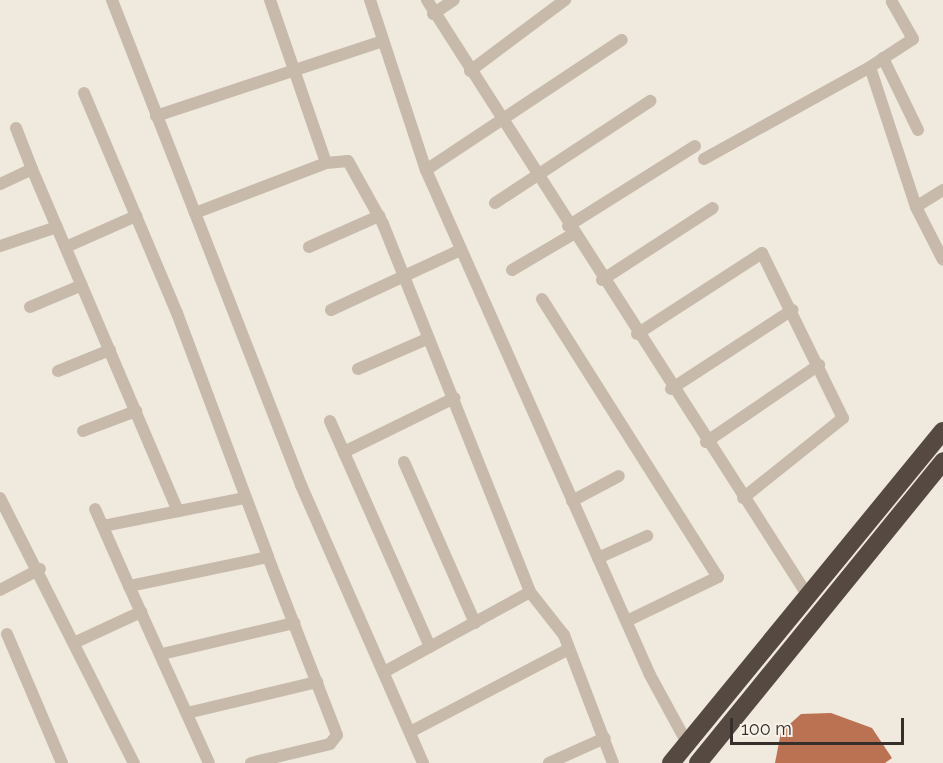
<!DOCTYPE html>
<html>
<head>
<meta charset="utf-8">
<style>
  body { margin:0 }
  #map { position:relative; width:943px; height:763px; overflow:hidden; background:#f0e9de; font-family:Raleway,sans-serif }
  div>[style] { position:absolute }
  .building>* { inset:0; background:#bb7252 }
  .minor>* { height:12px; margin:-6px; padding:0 6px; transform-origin:6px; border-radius:6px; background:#c7baab }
  .highway>* { height:18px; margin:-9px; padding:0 9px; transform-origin:9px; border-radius:9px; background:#564942 }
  span { translate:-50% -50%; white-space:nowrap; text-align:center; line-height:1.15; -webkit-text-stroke:4.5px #f8f3ea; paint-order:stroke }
  .scale { position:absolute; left:730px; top:718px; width:174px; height:27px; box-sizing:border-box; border:3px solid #362e2a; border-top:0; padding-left:8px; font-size:18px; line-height:21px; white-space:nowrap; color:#362e2a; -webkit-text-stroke:4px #f8f3ea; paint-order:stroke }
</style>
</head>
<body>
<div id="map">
  <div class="building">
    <div style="clip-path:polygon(831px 713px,872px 728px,892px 758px,885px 763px,775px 763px,781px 732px,801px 714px)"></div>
  </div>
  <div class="minor">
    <div style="left:112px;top:0;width:521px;rotate:68.71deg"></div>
    <div style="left:301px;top:485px;width:304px;rotate:66.3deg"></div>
    <div style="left:270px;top:0;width:172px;rotate:71deg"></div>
    <div style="left:326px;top:163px;width:22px;rotate:-5deg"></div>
    <div style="left:348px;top:161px;width:72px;rotate:60.9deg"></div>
    <div style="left:383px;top:224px;width:396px;rotate:68.2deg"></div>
    <div style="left:370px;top:0;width:179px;rotate:71.8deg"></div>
    <div style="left:426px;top:170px;width:552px;rotate:66.08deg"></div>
    <div style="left:650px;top:675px;width:75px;rotate:61.4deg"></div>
    <div style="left:427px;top:0;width:707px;rotate:57.41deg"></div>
    <div style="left:433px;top:14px;width:25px;rotate:-34deg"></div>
    <div style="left:883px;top:58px;width:80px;rotate:64.1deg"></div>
    <div style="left:870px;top:67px;width:51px;rotate:-33.1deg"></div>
    <div style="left:913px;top:39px;width:43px;rotate:-119.6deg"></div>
    <div style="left:470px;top:71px;width:119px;rotate:-36.8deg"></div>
    <div style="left:84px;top:93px;width:239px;rotate:67.1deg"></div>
    <div style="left:177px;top:313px;width:260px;rotate:69.5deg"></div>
    <div style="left:268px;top:557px;width:142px;rotate:168.2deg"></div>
    <div style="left:129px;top:586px;width:84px;rotate:-113.8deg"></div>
    <div style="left:156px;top:116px;width:239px;rotate:-18.3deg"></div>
    <div style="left:16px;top:128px;width:44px;rotate:68.7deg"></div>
    <div style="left:704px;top:159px;width:190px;rotate:-29deg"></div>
    <div style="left:870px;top:67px;width:147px;rotate:71.8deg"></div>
    <div style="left:426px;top:170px;width:235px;rotate:-33.6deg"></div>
    <div style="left:0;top:184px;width:35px;rotate:-25deg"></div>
    <div style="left:32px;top:169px;width:372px;rotate:66.9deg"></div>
    <div style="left:943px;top:190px;width:32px;rotate:148deg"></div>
    <div style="left:916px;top:207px;width:59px;rotate:63deg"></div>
    <div style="left:495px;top:203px;width:186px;rotate:-33.3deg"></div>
    <div style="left:195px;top:213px;width:140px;rotate:-20.9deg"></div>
    <div style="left:568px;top:226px;width:150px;rotate:-32.2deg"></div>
    <div style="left:0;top:246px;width:60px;rotate:-18.4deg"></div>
    <div style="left:66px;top:247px;width:77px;rotate:-23.9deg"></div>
    <div style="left:309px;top:247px;width:77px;rotate:-23.9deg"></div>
    <div style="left:512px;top:270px;width:71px;rotate:-30.5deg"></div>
    <div style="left:602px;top:280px;width:132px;rotate:-33deg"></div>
    <div style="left:542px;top:299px;width:329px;rotate:57.7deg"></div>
    <div style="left:718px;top:577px;width:101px;rotate:154.2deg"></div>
    <div style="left:30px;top:307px;width:56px;rotate:-22.9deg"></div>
    <div style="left:331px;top:310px;width:142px;rotate:-24.9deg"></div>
    <div style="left:637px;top:334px;width:149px;rotate:-32.9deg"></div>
    <div style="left:762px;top:253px;width:184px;rotate:63.9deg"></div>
    <div style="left:843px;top:418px;width:128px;rotate:141.3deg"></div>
    <div style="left:358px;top:369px;width:77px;rotate:-23.6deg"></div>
    <div style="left:58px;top:371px;width:56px;rotate:-22deg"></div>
    <div style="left:671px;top:389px;width:145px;rotate:-33.1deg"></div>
    <div style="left:330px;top:421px;width:247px;rotate:66.1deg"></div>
    <div style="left:83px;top:431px;width:57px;rotate:-20.7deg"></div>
    <div style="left:706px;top:442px;width:137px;rotate:-34.3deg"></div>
    <div style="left:344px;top:452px;width:123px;rotate:-26.1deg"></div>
    <div style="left:404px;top:462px;width:176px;rotate:66.2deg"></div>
    <div style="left:0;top:498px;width:297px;rotate:63.2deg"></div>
    <div style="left:572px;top:501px;width:53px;rotate:-28deg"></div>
    <div style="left:103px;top:526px;width:145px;rotate:-11.2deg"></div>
    <div style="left:598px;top:558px;width:54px;rotate:-24.2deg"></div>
    <div style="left:129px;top:586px;width:194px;rotate:65.7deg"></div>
    <div style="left:0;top:590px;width:45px;rotate:-27.7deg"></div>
    <div style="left:7px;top:634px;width:140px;rotate:66.9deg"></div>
    <div style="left:76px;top:642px;width:72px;rotate:-24.8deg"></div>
    <div style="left:162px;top:654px;width:136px;rotate:-13.2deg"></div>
    <div style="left:384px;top:672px;width:166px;rotate:-28.7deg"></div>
    <div style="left:530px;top:592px;width:55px;rotate:51.7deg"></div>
    <div style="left:564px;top:635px;width:137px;rotate:69.1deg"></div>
    <div style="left:187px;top:713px;width:134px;rotate:-13.4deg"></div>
    <div style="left:410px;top:732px;width:179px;rotate:-27.6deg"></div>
    <div style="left:251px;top:763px;width:81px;rotate:-13.5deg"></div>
    <div style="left:330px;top:744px;width:11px;rotate:-52deg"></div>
    <div style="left:337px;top:735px;width:191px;rotate:-111.2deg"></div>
    <div style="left:549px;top:763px;width:61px;rotate:-24.1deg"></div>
  </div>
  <div class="highway">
    <div style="left:671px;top:763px;width:429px;rotate:-50.7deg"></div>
    <div style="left:698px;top:763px;width:389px;rotate:-50.9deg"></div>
  </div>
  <div class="scale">100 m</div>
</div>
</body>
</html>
